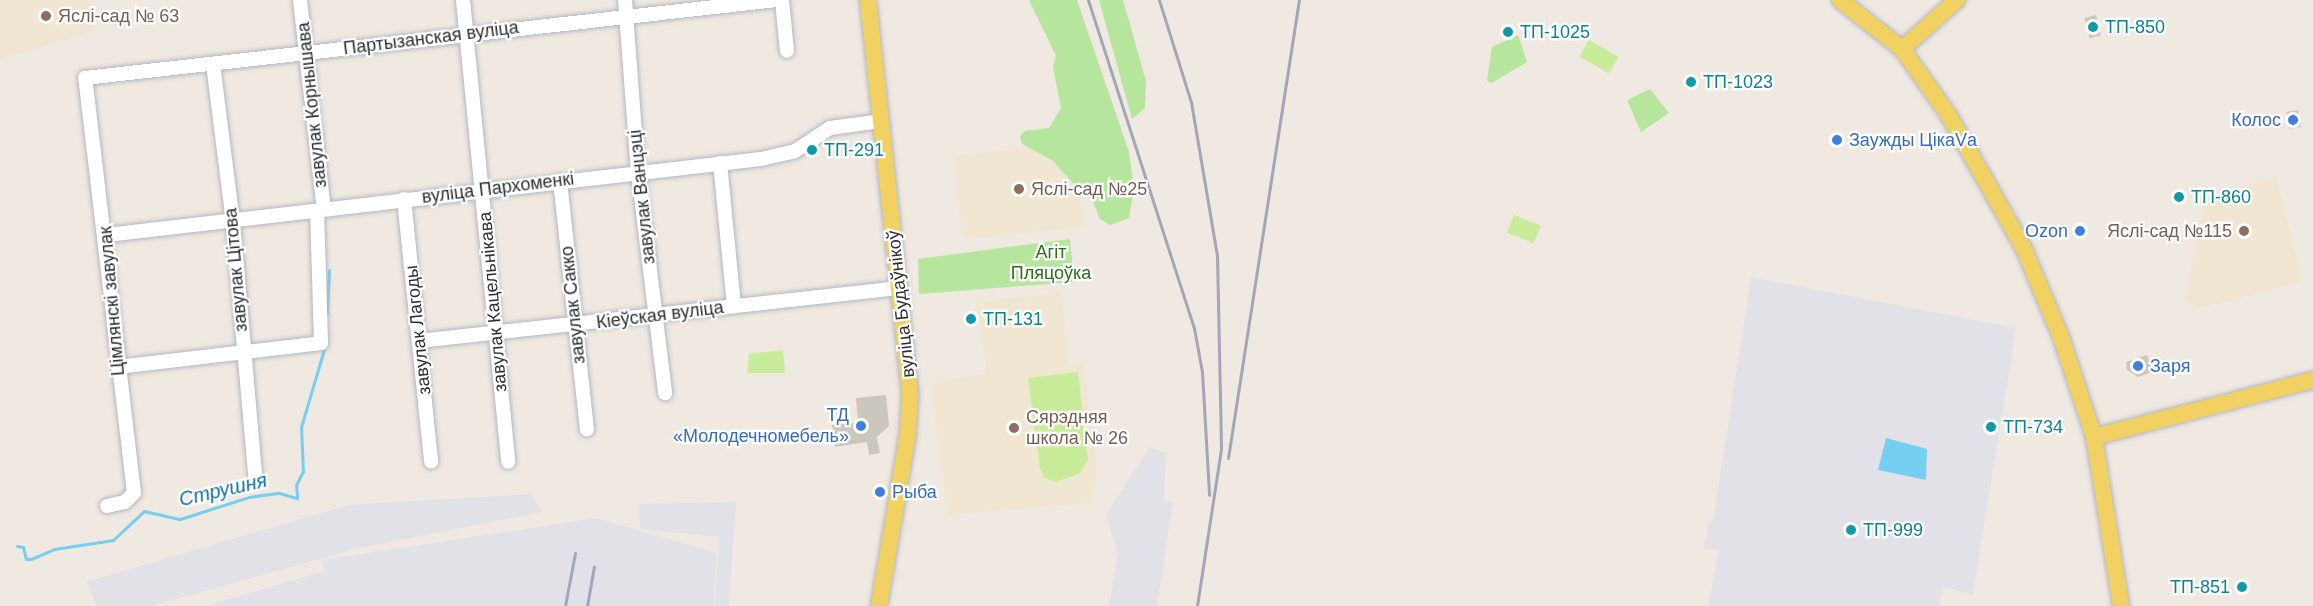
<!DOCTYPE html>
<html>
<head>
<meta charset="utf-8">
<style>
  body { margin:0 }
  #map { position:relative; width:2313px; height:606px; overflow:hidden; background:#efe9e1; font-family:Helvetica,sans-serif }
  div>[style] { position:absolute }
  .industrial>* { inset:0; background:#e3e1e8 }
  .education>* { inset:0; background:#f0e6d1; transform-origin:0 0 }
  .green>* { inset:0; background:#b6e59e }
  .pitch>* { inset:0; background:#c9ec9a; transform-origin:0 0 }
  .water>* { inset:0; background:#75cff0 }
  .stream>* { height:3px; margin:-1.5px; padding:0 1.5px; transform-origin:1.5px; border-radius:1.5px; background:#75cff0 }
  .building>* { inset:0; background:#cbc7bf; transform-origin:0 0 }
  .roads { filter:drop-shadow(0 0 2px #b4b7c1) drop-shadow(0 0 2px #b4b7c1) }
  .minor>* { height:14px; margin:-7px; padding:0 7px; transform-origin:7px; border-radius:7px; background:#fff }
  .major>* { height:16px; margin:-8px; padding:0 8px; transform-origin:8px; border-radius:8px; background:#f2d163 }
  .rail>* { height:3px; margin:-1.5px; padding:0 1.5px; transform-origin:1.5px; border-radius:1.5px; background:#a3a6b8 }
  .dots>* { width:16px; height:16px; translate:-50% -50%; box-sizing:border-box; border:3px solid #fff; border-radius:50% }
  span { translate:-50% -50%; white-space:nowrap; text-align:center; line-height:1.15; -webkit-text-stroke:4.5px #fff; paint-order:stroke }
  .education-label { font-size:18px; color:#785e54 }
  .left { translate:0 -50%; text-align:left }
  .right { translate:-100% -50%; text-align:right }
  .culture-label { font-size:18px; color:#0d838f }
  .street-label { font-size:18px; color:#2e2e2e }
  .shop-label { font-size:18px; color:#366cbe }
  .park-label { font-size:18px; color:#2c6e1b }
  .water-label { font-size:20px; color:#0d6fa3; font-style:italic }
</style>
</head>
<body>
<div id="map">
  <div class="industrial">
    <div style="clip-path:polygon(1751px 277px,2016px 328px,1973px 594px,1943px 587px,1939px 606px,1708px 606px,1719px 551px,1704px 548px,1709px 521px,1713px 521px)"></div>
    <div style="clip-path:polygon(1150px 447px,1166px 454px,1164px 501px,1173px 503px,1157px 606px,1109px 606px,1118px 553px,1106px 514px)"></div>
    <div style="clip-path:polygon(531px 494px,542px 512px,359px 548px,151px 606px,97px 606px,86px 582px,348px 505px)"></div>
    <div style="clip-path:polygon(736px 502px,729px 606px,715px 606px,719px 537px,640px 529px,638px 504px)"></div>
    <div style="clip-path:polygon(596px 518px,717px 553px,714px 606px,205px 606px,325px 571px,322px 560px)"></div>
  </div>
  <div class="education">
    <div style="clip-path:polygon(0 0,91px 0,94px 31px,0 59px)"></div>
    <div style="left:1075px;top:143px;width:84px;height:122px;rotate:84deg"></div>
    <div style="clip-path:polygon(2276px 177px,2303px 281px,2201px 308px,2184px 301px,2205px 197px)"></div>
    <div style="clip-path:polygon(1062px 293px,1068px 365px,1084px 363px,1098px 473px,1092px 503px,947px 515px,931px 383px,987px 373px,976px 302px)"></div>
  </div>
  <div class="green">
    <div style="clip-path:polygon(1029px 0,1077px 0,1129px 152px,1134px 189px,1129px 218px,1110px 225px,1100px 219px,1088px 189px,1073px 183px,1052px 160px,1022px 144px,1020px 136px,1025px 131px,1049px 128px,1061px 108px,1053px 67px,1056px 56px)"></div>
    <div style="clip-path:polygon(1099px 0,1123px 0,1146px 81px,1145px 108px,1132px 119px)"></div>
    <div style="clip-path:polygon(1518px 35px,1527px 62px,1492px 83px,1487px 81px,1492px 47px)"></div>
    <div style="clip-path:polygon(1650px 89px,1669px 113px,1641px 132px,1627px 100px)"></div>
    <div style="clip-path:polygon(1070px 239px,1074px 282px,919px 294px,918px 259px)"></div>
  </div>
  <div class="pitch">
    <div style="left:1589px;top:40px;width:34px;height:19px;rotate:30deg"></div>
    <div style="left:1514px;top:215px;width:29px;height:19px;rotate:22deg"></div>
    <div style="clip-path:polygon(783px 350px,785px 373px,747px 373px,749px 354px)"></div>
    <div style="clip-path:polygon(1078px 372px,1088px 460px,1079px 474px,1055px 482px,1044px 477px,1040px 468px,1028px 378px)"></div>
  </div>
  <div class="water">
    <div style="clip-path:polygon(1886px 438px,1927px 449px,1926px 480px,1878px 470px)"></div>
  </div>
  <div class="stream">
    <div style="left:327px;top:313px;width:43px;rotate:-87.3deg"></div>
    <div style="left:17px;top:546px;width:6px;rotate:9deg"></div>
    <div style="left:23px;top:547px;width:12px;rotate:76deg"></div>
    <div style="left:26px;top:559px;width:5px"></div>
    <div style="left:31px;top:559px;width:25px;rotate:-23deg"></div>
    <div style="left:54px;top:549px;width:60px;rotate:-8.7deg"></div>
    <div style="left:113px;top:540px;width:42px;rotate:-43.1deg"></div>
    <div style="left:144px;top:511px;width:37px;rotate:13deg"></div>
    <div style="left:180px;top:519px;width:72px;rotate:-17.7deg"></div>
    <div style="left:249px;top:497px;width:30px;rotate:-8deg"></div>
    <div style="left:279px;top:493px;width:19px;rotate:16deg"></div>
    <div style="left:297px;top:498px;width:13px;rotate:-94deg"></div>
    <div style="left:296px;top:485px;width:16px;rotate:-63deg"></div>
    <div style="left:303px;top:471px;width:44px;rotate:-92.6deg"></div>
    <div style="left:301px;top:427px;width:84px;rotate:-73.5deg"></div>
  </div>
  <div class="building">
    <div style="left:2096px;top:15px;width:21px;height:12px;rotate:76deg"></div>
    <div style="left:2298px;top:110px;width:17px;height:12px;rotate:80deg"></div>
    <div style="clip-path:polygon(2147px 355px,2152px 372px,2138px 377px,2127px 370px,2126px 362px)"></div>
    <div style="clip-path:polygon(886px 395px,889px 426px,877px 437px,880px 453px,869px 455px,867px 442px,835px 447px,832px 425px,858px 423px,856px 398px)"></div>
  </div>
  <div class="roads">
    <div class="minor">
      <div style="left:300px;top:0;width:211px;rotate:83.5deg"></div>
      <div style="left:463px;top:0;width:464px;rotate:84.4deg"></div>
      <div style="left:625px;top:0;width:172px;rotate:85.7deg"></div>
      <div style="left:638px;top:172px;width:223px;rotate:83deg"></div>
      <div style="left:782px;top:0;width:51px;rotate:84.4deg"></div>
      <div style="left:213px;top:64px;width:159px;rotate:82.8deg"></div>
      <div style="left:233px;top:222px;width:254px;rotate:85deg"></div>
      <div style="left:720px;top:163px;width:144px;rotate:84.4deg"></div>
      <div style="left:560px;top:181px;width:250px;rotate:83.8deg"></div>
      <div style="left:404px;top:199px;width:264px;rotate:84.1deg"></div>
      <div style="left:107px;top:235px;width:658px;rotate:-6.63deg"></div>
      <div style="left:761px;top:159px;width:35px;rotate:-13deg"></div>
      <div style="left:795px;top:151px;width:42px;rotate:-33.3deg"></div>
      <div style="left:830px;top:128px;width:51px;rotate:-7.8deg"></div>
      <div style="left:419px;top:341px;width:484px;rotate:-6.3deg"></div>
      <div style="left:118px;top:367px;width:204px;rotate:-6.7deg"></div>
      <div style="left:321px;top:343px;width:131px;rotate:-91.7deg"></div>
      <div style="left:107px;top:506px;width:18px;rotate:-13deg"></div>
      <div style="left:125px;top:502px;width:13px;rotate:-45deg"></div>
      <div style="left:134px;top:493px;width:418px;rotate:-96.7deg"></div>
      <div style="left:85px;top:78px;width:696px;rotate:-6.43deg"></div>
    </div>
    <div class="major">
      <div style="left:868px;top:0;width:396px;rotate:83.9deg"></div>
      <div style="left:910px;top:394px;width:39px;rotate:93deg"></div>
      <div style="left:908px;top:433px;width:175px;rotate:99.5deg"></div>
      <div style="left:1840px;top:0;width:79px;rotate:38.3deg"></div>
      <div style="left:1902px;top:49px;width:80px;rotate:54.7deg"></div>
      <div style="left:1948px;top:114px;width:155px;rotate:60.6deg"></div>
      <div style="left:2024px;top:249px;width:95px;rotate:67.2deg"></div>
      <div style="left:2061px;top:337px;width:105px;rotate:71.7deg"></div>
      <div style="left:2094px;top:437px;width:171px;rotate:80.9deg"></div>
      <div style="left:1902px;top:49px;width:74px;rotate:-41.7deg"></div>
      <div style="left:2094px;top:437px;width:226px;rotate:-14.6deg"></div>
    </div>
  </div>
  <div class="rail">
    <div style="left:1088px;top:0;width:345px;rotate:72.1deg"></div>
    <div style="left:1194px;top:328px;width:45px;rotate:79.7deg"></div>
    <div style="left:1202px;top:372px;width:123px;rotate:86.7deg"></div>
    <div style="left:1159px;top:0;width:107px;rotate:72.6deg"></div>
    <div style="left:1191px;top:102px;width:155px;rotate:80.4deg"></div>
    <div style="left:1217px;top:255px;width:194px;rotate:88.8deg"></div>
    <div style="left:1221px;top:449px;width:159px;rotate:98.7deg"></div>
    <div style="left:1228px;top:458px;width:463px;rotate:-81.2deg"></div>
    <div style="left:565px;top:606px;width:54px;rotate:-79.3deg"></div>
    <div style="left:587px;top:606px;width:40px;rotate:-80deg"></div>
  </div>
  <div class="dots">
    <div style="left:46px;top:16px;background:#8d6e63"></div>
    <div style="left:2093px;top:27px;background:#0f9aa8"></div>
    <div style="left:1508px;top:32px;background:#0f9aa8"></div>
    <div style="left:1691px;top:82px;background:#0f9aa8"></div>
    <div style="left:2293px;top:120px;background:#3f7fe0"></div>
    <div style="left:1837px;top:140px;background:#3f7fe0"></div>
    <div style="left:812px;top:150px;background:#0f9aa8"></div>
    <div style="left:1019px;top:189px;background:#8d6e63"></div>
    <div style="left:2179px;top:197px;background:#0f9aa8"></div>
    <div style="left:2080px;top:231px;background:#3f7fe0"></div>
    <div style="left:2244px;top:231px;background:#8d6e63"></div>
    <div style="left:971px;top:319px;background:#0f9aa8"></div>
    <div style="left:2138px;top:366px;background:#3f7fe0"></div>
    <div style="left:861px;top:426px;background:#3f7fe0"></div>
    <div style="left:1991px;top:427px;background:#0f9aa8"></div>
    <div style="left:1014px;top:428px;background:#8d6e63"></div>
    <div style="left:880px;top:492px;background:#3f7fe0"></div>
    <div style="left:1851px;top:530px;background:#0f9aa8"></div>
    <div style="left:2242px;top:587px;background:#0f9aa8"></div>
  </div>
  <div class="education-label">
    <span class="left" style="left:58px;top:16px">Яслі-сад № 63</span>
    <span class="left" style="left:1031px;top:189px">Яслі-сад №25</span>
    <span class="right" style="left:2232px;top:231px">Яслі-сад №115</span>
    <span class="left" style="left:1026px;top:428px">Сярэдняя<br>школа № 26</span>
  </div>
  <div class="culture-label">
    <span class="left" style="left:2105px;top:27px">ТП-850</span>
    <span class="left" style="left:1520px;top:32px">ТП-1025</span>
    <span class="left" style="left:1703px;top:82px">ТП-1023</span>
    <span class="left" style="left:824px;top:150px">ТП-291</span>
    <span class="left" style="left:2191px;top:197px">ТП-860</span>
    <span class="left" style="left:983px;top:319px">ТП-131</span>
    <span class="left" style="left:2003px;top:427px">ТП-734</span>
    <span class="left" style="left:1863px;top:530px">ТП-999</span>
    <span class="right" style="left:2230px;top:587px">ТП-851</span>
  </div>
  <div class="street-label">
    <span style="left:431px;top:38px;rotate:-7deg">Партызанская вуліца</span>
    <span style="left:312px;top:105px;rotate:-96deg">завулак Корнышава</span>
    <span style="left:498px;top:188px;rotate:-7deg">вуліца Пархоменкі</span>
    <span style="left:642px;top:197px;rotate:-96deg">завулак Ванцэці</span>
    <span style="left:236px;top:270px;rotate:-95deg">завулак Цітова</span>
    <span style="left:112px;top:301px;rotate:-95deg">Цімлянскі завулак</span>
    <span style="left:493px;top:302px;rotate:-95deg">завулак Кацельнікава</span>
    <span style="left:901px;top:304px;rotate:-96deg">вуліца Будаўнікоў</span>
    <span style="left:573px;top:305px;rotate:-96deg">завулак Сакко</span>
    <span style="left:660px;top:315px;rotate:-7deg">Кіеўская вуліца</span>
    <span style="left:418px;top:330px;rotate:-96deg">завулак Лагоды</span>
  </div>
  <div class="shop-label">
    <span class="right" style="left:2281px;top:120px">Колос</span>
    <span class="left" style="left:1849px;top:140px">Заужды ЦікаVа</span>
    <span class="right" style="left:2068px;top:231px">Ozon</span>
    <span class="left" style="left:2150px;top:366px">Заря</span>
    <span class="right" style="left:849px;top:426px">ТД<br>«Молодечномебель»</span>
    <span class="left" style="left:892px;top:492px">Рыба</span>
  </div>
  <div class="park-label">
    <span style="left:1051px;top:263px">Агіт<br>Пляцоўка</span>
  </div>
  <div class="water-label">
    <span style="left:223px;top:490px;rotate:-13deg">Струшня</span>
  </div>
</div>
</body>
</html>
